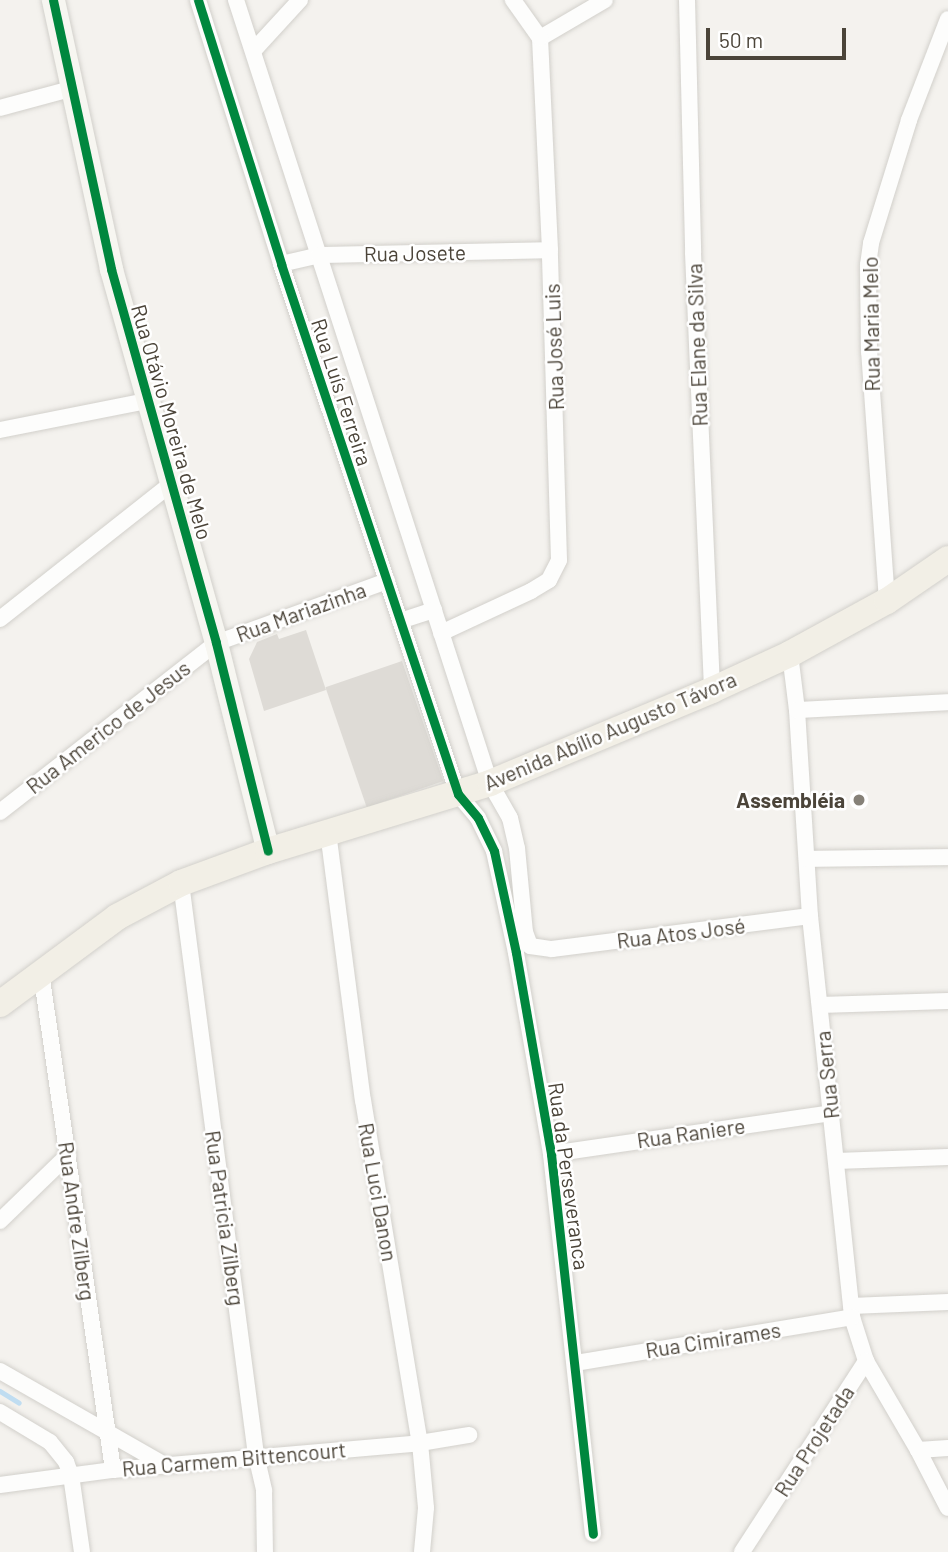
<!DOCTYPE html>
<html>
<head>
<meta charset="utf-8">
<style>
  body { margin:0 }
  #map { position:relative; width:948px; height:1552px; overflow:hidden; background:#f4f2ee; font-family:Barlow,sans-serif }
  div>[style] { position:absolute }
  .stream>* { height:5px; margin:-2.5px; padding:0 2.5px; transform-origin:2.5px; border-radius:2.5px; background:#c0ddf1 }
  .building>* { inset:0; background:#dedbd6; transform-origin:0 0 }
  .roads { filter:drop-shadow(0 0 2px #d2d0cb) drop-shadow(0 0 2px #d2d0cb) }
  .street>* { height:16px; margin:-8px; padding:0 8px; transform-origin:8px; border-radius:8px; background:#fdfdfc }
  .secondary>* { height:23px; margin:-11.5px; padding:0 11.5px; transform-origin:11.5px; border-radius:11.5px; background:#f7f6f1 }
  .primary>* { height:26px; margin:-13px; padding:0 13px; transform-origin:13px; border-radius:13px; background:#f2efe6 }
  .cycleway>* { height:9px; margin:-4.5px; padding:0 4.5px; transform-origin:4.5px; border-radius:4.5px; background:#00873e }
  .dots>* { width:19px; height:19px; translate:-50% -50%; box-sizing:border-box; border:4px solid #fff; border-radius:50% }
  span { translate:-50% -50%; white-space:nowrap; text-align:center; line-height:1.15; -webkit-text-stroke:5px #fff; paint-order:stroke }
  .street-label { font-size:21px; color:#4b4439 }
  .poi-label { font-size:21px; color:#4b4439; font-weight:700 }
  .right { translate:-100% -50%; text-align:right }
  .scale { position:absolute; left:706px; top:28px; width:140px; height:32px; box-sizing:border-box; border:4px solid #4b4439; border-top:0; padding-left:9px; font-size:21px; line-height:24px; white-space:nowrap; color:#4b4439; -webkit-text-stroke:5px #fff; paint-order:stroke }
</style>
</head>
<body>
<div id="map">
  <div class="stream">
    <div style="left:0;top:1391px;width:22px;rotate:32deg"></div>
  </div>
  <div class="building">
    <div style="clip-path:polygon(306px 630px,326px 690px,264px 711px,249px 659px,257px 642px,277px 634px,279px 639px)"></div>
    <div style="left:402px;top:661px;width:127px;height:81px;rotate:71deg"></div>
  </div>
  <div class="roads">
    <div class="street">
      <div style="left:198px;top:0;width:277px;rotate:72.5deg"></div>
      <div style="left:281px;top:264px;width:559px;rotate:71.53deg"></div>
      <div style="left:458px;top:794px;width:31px;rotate:50deg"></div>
      <div style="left:478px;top:818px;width:37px;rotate:64deg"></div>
      <div style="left:494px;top:851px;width:104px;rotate:77.8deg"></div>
      <div style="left:516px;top:953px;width:204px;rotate:80.1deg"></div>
      <div style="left:551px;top:1154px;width:382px;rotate:83.7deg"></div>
      <div style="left:236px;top:0;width:823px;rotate:72.03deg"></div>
      <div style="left:490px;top:783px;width:40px;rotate:60.3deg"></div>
      <div style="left:510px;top:818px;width:31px;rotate:77deg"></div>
      <div style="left:517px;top:848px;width:84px;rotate:84.6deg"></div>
      <div style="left:525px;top:932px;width:15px;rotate:70deg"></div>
      <div style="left:530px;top:946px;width:22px;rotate:8deg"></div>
      <div style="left:552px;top:949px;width:260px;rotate:-7.3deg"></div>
      <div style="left:687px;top:0;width:253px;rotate:88.6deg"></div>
      <div style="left:693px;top:253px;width:437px;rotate:87.5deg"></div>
      <div style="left:540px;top:38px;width:75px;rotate:-30.3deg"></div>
      <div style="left:254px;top:50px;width:68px;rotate:-47.4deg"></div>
      <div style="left:0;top:108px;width:77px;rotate:-15.1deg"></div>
      <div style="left:281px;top:264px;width:39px;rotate:-13deg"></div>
      <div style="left:319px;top:255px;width:231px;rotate:-1.2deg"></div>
      <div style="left:0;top:430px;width:150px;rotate:-11.2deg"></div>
      <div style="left:887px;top:601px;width:250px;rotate:-94.1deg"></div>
      <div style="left:869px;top:352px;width:87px;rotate:-90.7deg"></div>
      <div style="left:868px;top:265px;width:22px;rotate:-82deg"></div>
      <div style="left:871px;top:243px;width:129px;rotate:-72.8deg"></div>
      <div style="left:909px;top:120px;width:108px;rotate:-68.9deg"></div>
      <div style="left:0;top:619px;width:218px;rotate:-38.3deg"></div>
      <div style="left:400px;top:621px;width:36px;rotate:-18deg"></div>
      <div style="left:441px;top:633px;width:99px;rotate:-25deg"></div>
      <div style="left:531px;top:591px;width:21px;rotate:-31deg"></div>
      <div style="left:549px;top:580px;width:22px;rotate:-63deg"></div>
      <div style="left:559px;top:560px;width:310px;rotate:-91.7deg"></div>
      <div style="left:550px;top:250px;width:212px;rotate:-92.7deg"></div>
      <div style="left:540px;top:38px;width:47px;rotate:-125.4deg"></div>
      <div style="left:790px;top:654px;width:56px;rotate:82.9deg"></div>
      <div style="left:797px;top:710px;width:206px;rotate:86.4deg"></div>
      <div style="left:810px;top:916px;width:403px;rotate:84deg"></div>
      <div style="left:852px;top:1317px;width:46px;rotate:72.3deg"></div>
      <div style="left:866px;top:1361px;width:103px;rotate:59.7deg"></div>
      <div style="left:918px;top:1450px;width:30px;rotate:-4deg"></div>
      <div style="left:797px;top:710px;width:151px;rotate:-3deg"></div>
      <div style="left:0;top:812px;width:274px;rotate:-38deg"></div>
      <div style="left:216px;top:643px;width:182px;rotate:-19.9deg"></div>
      <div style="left:328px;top:832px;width:270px;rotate:82.6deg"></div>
      <div style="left:363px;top:1100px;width:348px;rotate:80.6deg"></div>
      <div style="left:420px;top:1443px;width:65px;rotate:84.7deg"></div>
      <div style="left:426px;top:1508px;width:44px;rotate:95.2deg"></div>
      <div style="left:807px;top:859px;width:141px;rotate:-0.8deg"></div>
      <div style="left:181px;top:883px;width:577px;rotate:82.53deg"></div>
      <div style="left:256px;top:1455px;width:37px;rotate:77deg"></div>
      <div style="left:264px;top:1491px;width:61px;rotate:89.1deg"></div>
      <div style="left:41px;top:972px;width:503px;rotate:81.77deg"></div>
      <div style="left:820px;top:1005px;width:128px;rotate:-1.8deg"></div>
      <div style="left:551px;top:1154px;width:283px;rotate:-8.3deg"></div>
      <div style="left:836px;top:1161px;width:112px;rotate:-2deg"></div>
      <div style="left:0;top:1221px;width:95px;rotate:-44.1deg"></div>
      <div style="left:851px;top:1306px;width:97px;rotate:-2.4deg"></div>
      <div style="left:575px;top:1363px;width:281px;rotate:-9.4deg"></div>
      <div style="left:0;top:1371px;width:190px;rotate:29.7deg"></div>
      <div style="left:0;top:1412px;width:58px;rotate:31deg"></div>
      <div style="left:50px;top:1442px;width:26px;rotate:51deg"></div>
      <div style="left:66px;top:1462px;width:14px;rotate:69deg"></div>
      <div style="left:71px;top:1475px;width:78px;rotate:81.9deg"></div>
      <div style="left:918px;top:1450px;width:65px;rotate:62.7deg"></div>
      <div style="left:0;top:1485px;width:114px;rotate:-7.6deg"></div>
      <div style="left:113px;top:1470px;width:308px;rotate:-5deg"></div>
      <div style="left:420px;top:1443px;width:50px;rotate:-9.3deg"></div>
      <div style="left:742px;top:1552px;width:228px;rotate:-57deg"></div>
    </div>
    <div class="secondary">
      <div style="left:53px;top:0;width:275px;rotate:77.8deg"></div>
      <div style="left:111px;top:269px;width:388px;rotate:74.3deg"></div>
      <div style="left:216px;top:643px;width:214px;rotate:76deg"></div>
    </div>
    <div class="primary">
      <div style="left:0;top:1004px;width:146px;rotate:-36.6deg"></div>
      <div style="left:117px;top:917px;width:72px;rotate:-28deg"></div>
      <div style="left:181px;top:883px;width:93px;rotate:-20.2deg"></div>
      <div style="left:268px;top:851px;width:232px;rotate:-17deg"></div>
      <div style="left:490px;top:783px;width:241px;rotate:-22.7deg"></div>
      <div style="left:712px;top:690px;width:86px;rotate:-24.8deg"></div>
      <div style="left:790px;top:654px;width:111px;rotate:-28.7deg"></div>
      <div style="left:887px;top:601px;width:74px;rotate:-34.5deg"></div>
    </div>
  </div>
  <div class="cycleway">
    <div style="left:53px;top:0;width:275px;rotate:77.8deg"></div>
    <div style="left:111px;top:269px;width:388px;rotate:74.3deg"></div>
    <div style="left:216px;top:643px;width:214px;rotate:76deg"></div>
    <div style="left:198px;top:0;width:277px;rotate:72.5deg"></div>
    <div style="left:281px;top:264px;width:559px;rotate:71.53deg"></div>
    <div style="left:458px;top:794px;width:31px;rotate:50deg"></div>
    <div style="left:478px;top:818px;width:37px;rotate:64deg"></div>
    <div style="left:494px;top:851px;width:104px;rotate:77.8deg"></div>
    <div style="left:516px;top:953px;width:204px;rotate:80.1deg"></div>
    <div style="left:551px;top:1154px;width:382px;rotate:83.7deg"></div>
  </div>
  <div class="dots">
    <div style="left:859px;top:800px;background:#868178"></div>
  </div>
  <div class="street-label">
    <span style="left:415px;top:253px;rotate:-1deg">Rua Josete</span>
    <span style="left:871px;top:324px;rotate:-91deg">Rua Maria Melo</span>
    <span style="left:697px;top:345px;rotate:-92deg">Rua Elane da Silva</span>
    <span style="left:554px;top:347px;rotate:-92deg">Rua José Luis</span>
    <span style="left:342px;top:392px;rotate:72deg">Rua Luís Ferreira</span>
    <span style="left:172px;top:422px;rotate:74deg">Rua Otávio Moreira de Melo</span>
    <span style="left:301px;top:612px;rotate:-20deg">Rua Mariazinha</span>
    <span style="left:108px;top:727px;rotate:-38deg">Rua Americo de Jesus</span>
    <span style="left:610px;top:731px;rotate:-23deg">Avenida Abílio Augusto Távora</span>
    <span style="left:681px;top:933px;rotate:-7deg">Rua Atos José</span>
    <span style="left:827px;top:1075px;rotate:-96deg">Rua Serra</span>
    <span style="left:691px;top:1133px;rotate:-8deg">Rua Raniere</span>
    <span style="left:569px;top:1176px;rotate:82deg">Rua da Perseveranca</span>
    <span style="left:378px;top:1192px;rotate:80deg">Rua Luci Danon</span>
    <span style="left:225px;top:1218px;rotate:82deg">Rua Patricia Zilberg</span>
    <span style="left:77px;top:1221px;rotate:82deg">Rua Andre Zilberg</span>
    <span style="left:713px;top:1340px;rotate:-9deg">Rua Cimirames</span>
    <span style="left:814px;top:1441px;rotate:-57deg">Rua Projetada</span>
    <span style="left:234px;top:1459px;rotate:-5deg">Rua Carmem Bittencourt</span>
  </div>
  <div class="poi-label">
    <span class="right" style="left:845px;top:800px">Assembléia</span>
  </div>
  <div class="scale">50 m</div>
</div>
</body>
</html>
